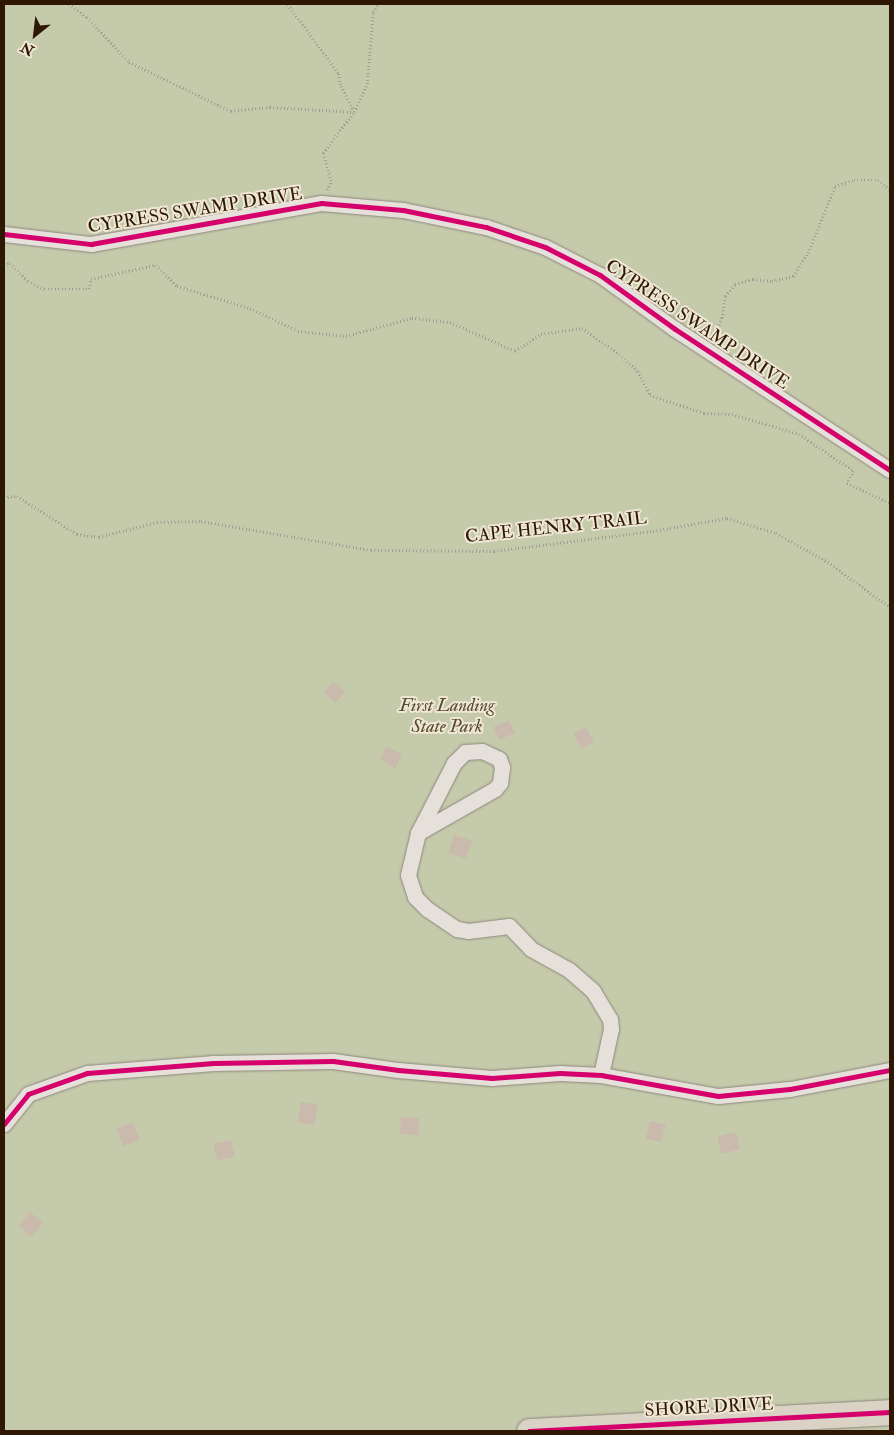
<!DOCTYPE html>
<html>
<head>
<meta charset="utf-8">
<style>
  body { margin:0 }
  #map { position:relative; width:894px; height:1435px; overflow:hidden; background:#ddd6c7; font-family:"IM FELL Double Pica",serif }
  div>[style] { position:absolute }
  .green>* { inset:0; background:#c5caab; transform-origin:0 0 }
  .building>* { inset:0; background:#cabaae; transform-origin:0 0 }
  .path>* { height:2.5px; margin-top:-1.25px; transform-origin:0; background:repeating-linear-gradient(90deg,#a29c95 0 1px,transparent 0 3.5px) }
  .roads { filter:drop-shadow(0 0 1px #8e877d) drop-shadow(0 0 1px #8e877d) }
  .minor>* { height:15px; margin:-7.5px; padding:0 7.5px; transform-origin:7.5px; border-radius:7.5px; background:#e5e1da }
  .trunk>* { height:25px; margin:-12.5px; padding:0 12.5px; transform-origin:12.5px; border-radius:12.5px; background:#d9d2c5 }
  .cycleway>* { height:5px; margin:-2.5px; padding:0 2.5px; transform-origin:2.5px; border-radius:2.5px; background:#d6006c }
  span { translate:-50% -50%; white-space:nowrap; text-align:center; line-height:1.15; -webkit-text-stroke:4px #efe7d4; paint-order:stroke }
  .street-label { font-size:18px; color:#2e1804 }
  .park-label { font-size:18px; color:#564a2f; font-style:italic }
  .frame { position:absolute; inset:0; border:5px solid #2e1804; pointer-events:none }
  .north { position:absolute; left:10px; top:10px; width:50px; height:50px; -webkit-text-stroke:4px #efe7d4; paint-order:stroke; rotate:209deg; font-size:14px; font-weight:700; line-height:20px; text-align:center; color:#2e1804 }
  .north::after { content:''; display:block; margin:auto; width:18px; height:22px; background:#2e1804; clip-path:polygon(50% 0,100% 100%,50% 72%,0 100%) }
</style>
</head>
<body>
<div id="map">
  <div class="green">
    <div style="left:4px;top:4px;width:886px;height:1427px"></div>
  </div>
  <div class="building">
    <div style="left:334px;top:681px;width:16px;height:15px;rotate:45deg"></div>
    <div style="left:509px;top:720px;width:14px;height:17px;rotate:65deg"></div>
    <div style="left:586px;top:727px;width:17px;height:14px;rotate:62deg"></div>
    <div style="clip-path:polygon(386px 747px,402px 754px,395px 769px,381px 759px)"></div>
    <div style="left:454px;top:835px;width:19px;height:19px;rotate:18deg"></div>
    <div style="left:301px;top:1102px;width:17px;height:20px;rotate:10deg"></div>
    <div style="left:401px;top:1117px;width:18px;height:17px;rotate:3deg"></div>
    <div style="left:650px;top:1121px;width:16px;height:18px;rotate:14deg"></div>
    <div style="left:133px;top:1122px;width:19px;height:18px;rotate:69deg"></div>
    <div style="left:736px;top:1132px;width:18px;height:19px;rotate:77deg"></div>
    <div style="left:231px;top:1140px;width:17px;height:18px;rotate:77deg"></div>
    <div style="left:30px;top:1212px;width:17px;height:18px;rotate:40deg"></div>
  </div>
  <div class="path">
    <div style="left:69px;top:4px;width:22px;rotate:36deg"></div>
    <div style="left:87px;top:17px;width:62px;rotate:47deg"></div>
    <div style="left:129px;top:62px;width:113px;rotate:25.7deg"></div>
    <div style="left:231px;top:111px;width:39px;rotate:-6deg"></div>
    <div style="left:270px;top:107px;width:84px;rotate:3.4deg"></div>
    <div style="left:354px;top:112px;width:30px;rotate:-117deg"></div>
    <div style="left:340px;top:85px;width:12px;rotate:-99deg"></div>
    <div style="left:338px;top:73px;width:86px;rotate:-126.5deg"></div>
    <div style="left:327px;top:190px;width:10px;rotate:-66deg"></div>
    <div style="left:331px;top:181px;width:29px;rotate:-106deg"></div>
    <div style="left:323px;top:153px;width:51px;rotate:-52.9deg"></div>
    <div style="left:354px;top:112px;width:31px;rotate:-65deg"></div>
    <div style="left:367px;top:84px;width:72px;rotate:-85.2deg"></div>
    <div style="left:373px;top:12px;width:9px;rotate:-58deg"></div>
    <div style="left:4px;top:262px;width:6px;rotate:9deg"></div>
    <div style="left:10px;top:263px;width:25px;rotate:45deg"></div>
    <div style="left:28px;top:281px;width:18px;rotate:27deg"></div>
    <div style="left:44px;top:289px;width:45px"></div>
    <div style="left:89px;top:289px;width:10px;rotate:-79deg"></div>
    <div style="left:91px;top:279px;width:66px;rotate:-12.2deg"></div>
    <div style="left:156px;top:265px;width:30px;rotate:45deg"></div>
    <div style="left:177px;top:286px;width:76px;rotate:16.8deg"></div>
    <div style="left:250px;top:308px;width:53px;rotate:25.6deg"></div>
    <div style="left:298px;top:331px;width:48px;rotate:5.9deg"></div>
    <div style="left:346px;top:336px;width:68px;rotate:-15.3deg"></div>
    <div style="left:412px;top:318px;width:38px;rotate:6deg"></div>
    <div style="left:450px;top:322px;width:71px;rotate:24deg"></div>
    <div style="left:515px;top:351px;width:31px;rotate:-33deg"></div>
    <div style="left:541px;top:334px;width:41px;rotate:-8.3deg"></div>
    <div style="left:582px;top:328px;width:45px;rotate:35.1deg"></div>
    <div style="left:619px;top:354px;width:25px;rotate:42deg"></div>
    <div style="left:638px;top:371px;width:27px;rotate:63deg"></div>
    <div style="left:650px;top:395px;width:57px;rotate:18.4deg"></div>
    <div style="left:704px;top:413px;width:28px;rotate:2deg"></div>
    <div style="left:732px;top:414px;width:70px;rotate:16.6deg"></div>
    <div style="left:799px;top:434px;width:66px;rotate:33.9deg"></div>
    <div style="left:854px;top:471px;width:14px;rotate:120deg"></div>
    <div style="left:847px;top:483px;width:47px;rotate:24.9deg"></div>
    <div style="left:713px;top:338px;width:22px;rotate:-66deg"></div>
    <div style="left:722px;top:318px;width:22px;rotate:-82deg"></div>
    <div style="left:725px;top:296px;width:16px;rotate:-50deg"></div>
    <div style="left:735px;top:284px;width:19px;rotate:-16deg"></div>
    <div style="left:753px;top:279px;width:19px;rotate:6deg"></div>
    <div style="left:772px;top:281px;width:22px;rotate:-13deg"></div>
    <div style="left:793px;top:276px;width:27px;rotate:-57deg"></div>
    <div style="left:808px;top:253px;width:72px;rotate:-68.1deg"></div>
    <div style="left:835px;top:186px;width:20px;rotate:-18deg"></div>
    <div style="left:854px;top:180px;width:24px"></div>
    <div style="left:878px;top:180px;width:16px;rotate:40deg"></div>
    <div style="left:4px;top:497px;width:13px;rotate:-4deg"></div>
    <div style="left:17px;top:496px;width:71px;rotate:32.3deg"></div>
    <div style="left:77px;top:534px;width:22px;rotate:8deg"></div>
    <div style="left:99px;top:537px;width:60px;rotate:-14.5deg"></div>
    <div style="left:157px;top:522px;width:44px;rotate:-1.3deg"></div>
    <div style="left:201px;top:521px;width:172px;rotate:9.7deg"></div>
    <div style="left:371px;top:550px;width:123px;rotate:0.5deg"></div>
    <div style="left:494px;top:551px;width:160px;rotate:-7.2deg"></div>
    <div style="left:653px;top:531px;width:75px;rotate:-10deg"></div>
    <div style="left:727px;top:518px;width:51px;rotate:17deg"></div>
    <div style="left:776px;top:533px;width:60px;rotate:29.1deg"></div>
    <div style="left:828px;top:562px;width:77px;rotate:36deg"></div>
  </div>
  <div class="roads">
    <div class="minor">
      <div style="left:4px;top:234px;width:88px;rotate:6.6deg"></div>
      <div style="left:91px;top:244px;width:234px;rotate:-10.1deg"></div>
      <div style="left:321px;top:203px;width:82px;rotate:4.9deg"></div>
      <div style="left:403px;top:210px;width:85px;rotate:11.6deg"></div>
      <div style="left:486px;top:227px;width:62px;rotate:18.7deg"></div>
      <div style="left:545px;top:247px;width:62px;rotate:27deg"></div>
      <div style="left:600px;top:275px;width:92px;rotate:35.8deg"></div>
      <div style="left:675px;top:329px;width:257px;rotate:33.3deg"></div>
      <div style="left:482px;top:751px;width:19px;rotate:25deg"></div>
      <div style="left:499px;top:759px;width:9px;rotate:69deg"></div>
      <div style="left:502px;top:767px;width:16px;rotate:97deg"></div>
      <div style="left:500px;top:783px;width:8px;rotate:130deg"></div>
      <div style="left:495px;top:789px;width:89px;rotate:150.3deg"></div>
      <div style="left:418px;top:833px;width:79px;rotate:-62.8deg"></div>
      <div style="left:454px;top:763px;width:16px;rotate:-45deg"></div>
      <div style="left:465px;top:752px;width:17px;rotate:-3deg"></div>
      <div style="left:418px;top:833px;width:43px;rotate:103.4deg"></div>
      <div style="left:408px;top:875px;width:23px;rotate:72deg"></div>
      <div style="left:415px;top:897px;width:17px;rotate:45deg"></div>
      <div style="left:427px;top:909px;width:36px;rotate:34deg"></div>
      <div style="left:457px;top:929px;width:11px;rotate:10deg"></div>
      <div style="left:468px;top:931px;width:41px;rotate:-7deg"></div>
      <div style="left:509px;top:926px;width:32px;rotate:46deg"></div>
      <div style="left:531px;top:949px;width:43px;rotate:28.9deg"></div>
      <div style="left:569px;top:970px;width:32px;rotate:41deg"></div>
      <div style="left:593px;top:991px;width:33px;rotate:59deg"></div>
      <div style="left:610px;top:1019px;width:10px;rotate:84deg"></div>
      <div style="left:611px;top:1029px;width:47px;rotate:102.3deg"></div>
      <div style="left:4px;top:1124px;width:38px;rotate:-51deg"></div>
      <div style="left:28px;top:1094px;width:63px;rotate:-19.6deg"></div>
      <div style="left:87px;top:1073px;width:127px;rotate:-4.5deg"></div>
      <div style="left:214px;top:1063px;width:119px;rotate:-1deg"></div>
      <div style="left:333px;top:1061px;width:66px;rotate:7.9deg"></div>
      <div style="left:398px;top:1070px;width:94px;rotate:4.9deg"></div>
      <div style="left:492px;top:1078px;width:68px;rotate:-4.2deg"></div>
      <div style="left:560px;top:1073px;width:41px;rotate:2.8deg"></div>
      <div style="left:601px;top:1075px;width:119px;rotate:10.2deg"></div>
      <div style="left:718px;top:1096px;width:72px;rotate:-5.6deg"></div>
      <div style="left:790px;top:1089px;width:102px;rotate:-10.8deg"></div>
    </div>
    <div class="trunk">
      <div style="left:529px;top:1431px;width:361px;rotate:-3deg"></div>
    </div>
  </div>
  <div class="cycleway">
    <div style="left:4px;top:234px;width:88px;rotate:6.6deg"></div>
    <div style="left:91px;top:244px;width:234px;rotate:-10.1deg"></div>
    <div style="left:321px;top:203px;width:82px;rotate:4.9deg"></div>
    <div style="left:403px;top:210px;width:85px;rotate:11.6deg"></div>
    <div style="left:486px;top:227px;width:62px;rotate:18.7deg"></div>
    <div style="left:545px;top:247px;width:62px;rotate:27deg"></div>
    <div style="left:600px;top:275px;width:92px;rotate:35.8deg"></div>
    <div style="left:675px;top:329px;width:257px;rotate:33.3deg"></div>
    <div style="left:4px;top:1124px;width:38px;rotate:-51deg"></div>
    <div style="left:28px;top:1094px;width:63px;rotate:-19.6deg"></div>
    <div style="left:87px;top:1073px;width:127px;rotate:-4.5deg"></div>
    <div style="left:214px;top:1063px;width:119px;rotate:-1deg"></div>
    <div style="left:333px;top:1061px;width:66px;rotate:7.9deg"></div>
    <div style="left:398px;top:1070px;width:94px;rotate:4.9deg"></div>
    <div style="left:492px;top:1078px;width:68px;rotate:-4.2deg"></div>
    <div style="left:560px;top:1073px;width:41px;rotate:2.8deg"></div>
    <div style="left:601px;top:1075px;width:119px;rotate:10.2deg"></div>
    <div style="left:718px;top:1096px;width:72px;rotate:-5.6deg"></div>
    <div style="left:790px;top:1089px;width:102px;rotate:-10.8deg"></div>
    <div style="left:529px;top:1431px;width:361px;rotate:-3deg"></div>
  </div>
  <div class="street-label">
    <span style="left:195px;top:211px;rotate:-9deg">CYPRESS SWAMP DRIVE</span>
    <span style="left:697px;top:325px;rotate:34deg">CYPRESS SWAMP DRIVE</span>
    <span style="left:556px;top:528px;rotate:-6deg">CAPE HENRY TRAIL</span>
    <span style="left:709px;top:1408px;rotate:-3deg">SHORE DRIVE</span>
  </div>
  <div class="park-label">
    <span style="left:447px;top:717px">First Landing<br>State Park</span>
  </div>
  <div class="frame"></div>
  <div class="north">N</div>
</div>
</body>
</html>
